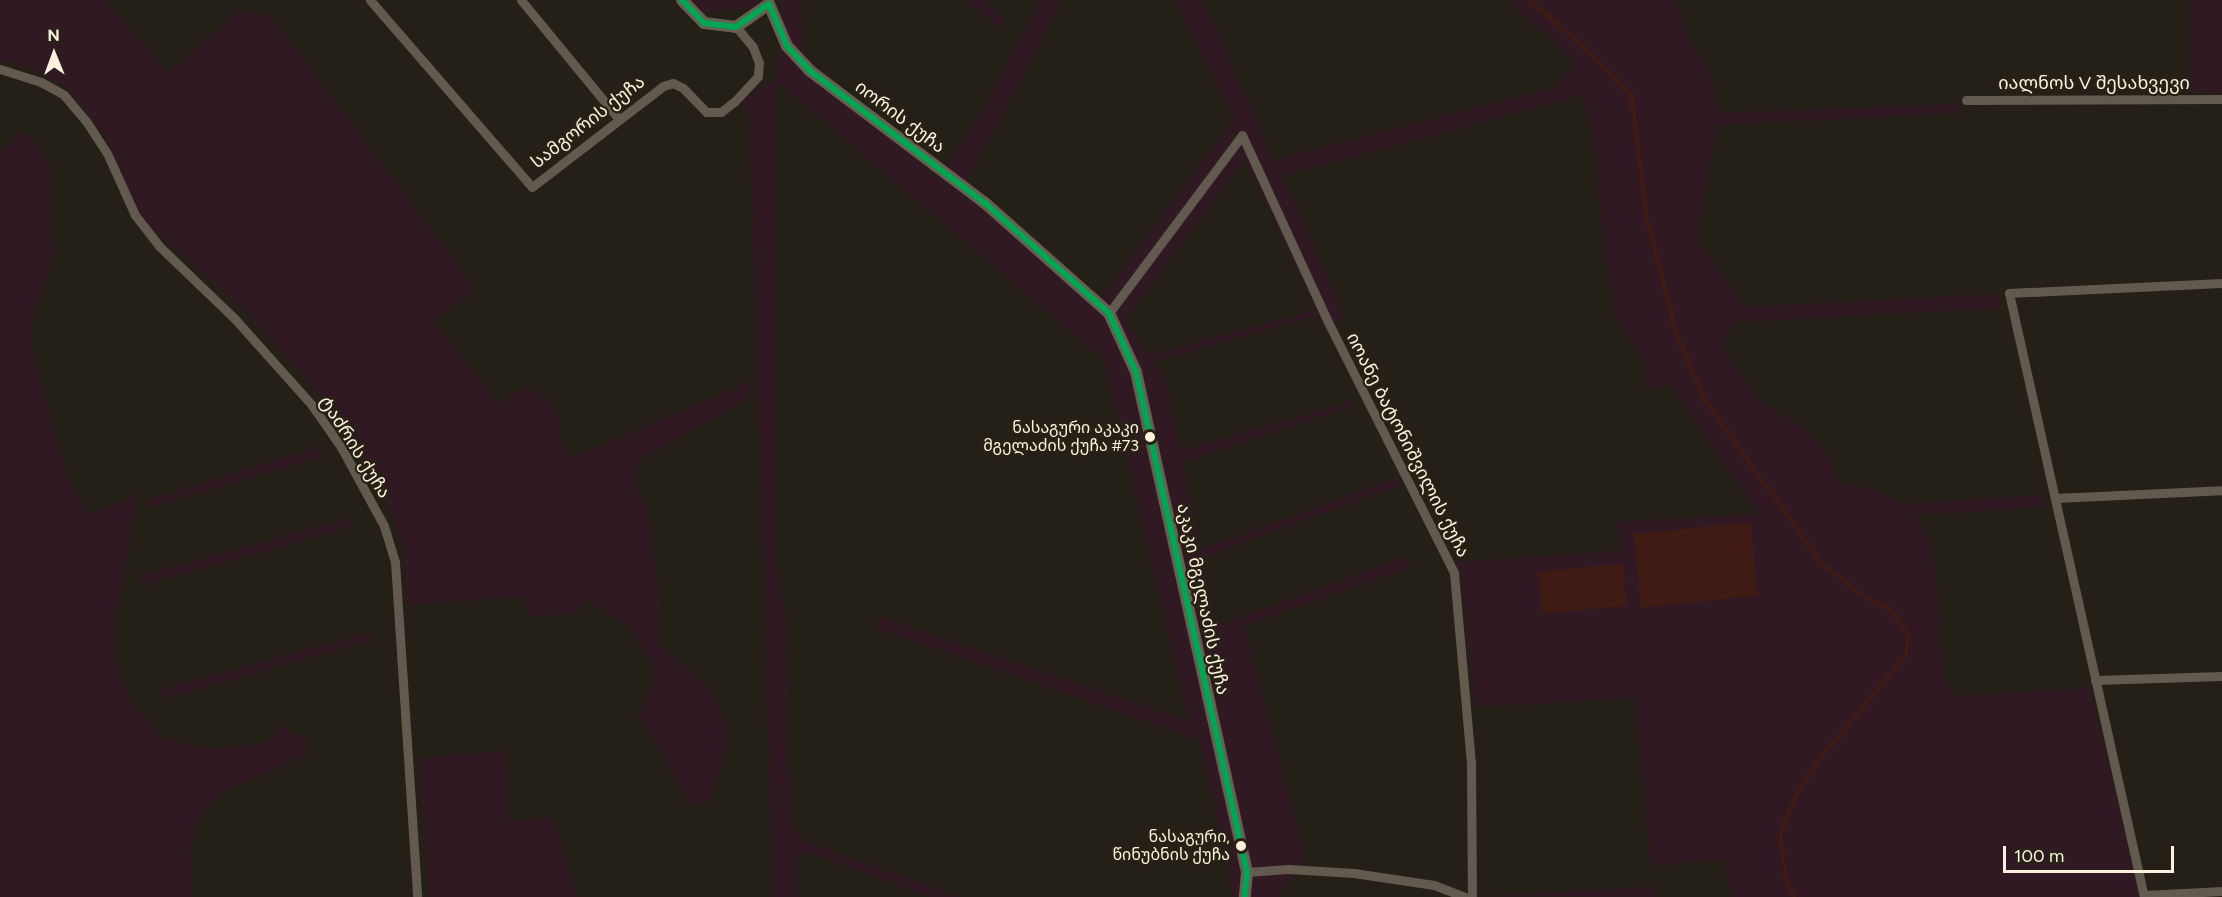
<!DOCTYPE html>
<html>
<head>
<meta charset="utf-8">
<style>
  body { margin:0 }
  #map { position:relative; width:2222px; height:897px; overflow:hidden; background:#242018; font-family:Figtree,"Noto Sans Georgian",sans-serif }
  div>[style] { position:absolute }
  .green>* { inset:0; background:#301923; transform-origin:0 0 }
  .water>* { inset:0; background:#401b13; transform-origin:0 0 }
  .stream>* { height:4px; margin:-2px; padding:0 2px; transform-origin:2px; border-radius:2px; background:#401b13 }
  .street>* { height:9px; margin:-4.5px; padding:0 4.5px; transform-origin:4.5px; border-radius:4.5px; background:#625a4e }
  .secondary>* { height:12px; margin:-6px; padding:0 6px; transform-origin:6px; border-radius:6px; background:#685f53 }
  .bus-1>* { height:6px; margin:-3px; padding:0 3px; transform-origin:3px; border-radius:3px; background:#00a651 }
  .dots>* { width:16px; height:16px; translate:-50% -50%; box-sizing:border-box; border:3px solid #282214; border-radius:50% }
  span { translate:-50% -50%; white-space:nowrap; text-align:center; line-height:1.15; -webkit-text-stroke:4.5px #282214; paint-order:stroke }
  .bus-label { font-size:16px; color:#fbf1df }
  .right { translate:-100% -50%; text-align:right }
  .street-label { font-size:18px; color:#fbf1df }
  .north { position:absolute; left:24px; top:24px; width:60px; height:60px; -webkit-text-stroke:4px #282214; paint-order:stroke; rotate:359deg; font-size:16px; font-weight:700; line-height:24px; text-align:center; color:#fbf1df }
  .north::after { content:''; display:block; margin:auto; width:21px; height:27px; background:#fbf1df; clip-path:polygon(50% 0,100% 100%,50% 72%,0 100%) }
  .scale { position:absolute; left:2003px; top:846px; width:171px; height:27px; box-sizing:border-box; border:3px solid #fbf1df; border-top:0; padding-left:8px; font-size:18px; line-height:21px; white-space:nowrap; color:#fbf1df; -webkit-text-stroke:4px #282214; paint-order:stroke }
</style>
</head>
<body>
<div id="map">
  <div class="green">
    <div style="clip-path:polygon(0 0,105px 0,169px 73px,239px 10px,271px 16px,476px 289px,433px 321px,499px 404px,526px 386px,550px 402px,560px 417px,560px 439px,572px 458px,749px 382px,749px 399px,638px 460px,635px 488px,647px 504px,659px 599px,661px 647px,704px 682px,726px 722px,727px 746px,710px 800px,689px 807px,682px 787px,639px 716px,652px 687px,652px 662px,630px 626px,587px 600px,575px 614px,529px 616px,525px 596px,408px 605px,404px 550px,385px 496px,350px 429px,248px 313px,150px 226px,136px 205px,105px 135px,66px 87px,32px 69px,0 60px)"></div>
    <div style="clip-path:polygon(690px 0,755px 0,756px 8px,699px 12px)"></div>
    <div style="clip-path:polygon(evenodd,783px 0,800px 0,803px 49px,827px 86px,940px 179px,988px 101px,1041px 0,1063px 0,961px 193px,1100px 300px,1234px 119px,1176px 0,1203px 0,1274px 160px,1556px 87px,1576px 62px,1508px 0,1675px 0,1691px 43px,1709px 72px,1720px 113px,1959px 104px,1961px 113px,1716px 125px,1697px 240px,1745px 307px,1998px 294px,2002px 308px,1736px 322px,1721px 347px,1757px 399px,1808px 431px,1832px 461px,1835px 481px,1874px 489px,1904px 504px,2042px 495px,2045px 507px,1915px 515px,1929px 538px,1934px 563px,1944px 679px,1957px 696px,2090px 688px,2140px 897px,1733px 897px,1723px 859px,1651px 866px,1635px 698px,1475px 707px,1463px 589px,1457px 562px,1623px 551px,1616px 522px,1759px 514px,1672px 385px,1647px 389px,1647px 371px,1639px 351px,1616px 316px,1605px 254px,1593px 132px,1582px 95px,1283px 176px,1344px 316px,1327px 334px,1318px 315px,1154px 362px,1165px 377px,1180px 451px,1352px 401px,1353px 406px,1182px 462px,1200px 550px,1399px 477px,1401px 485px,1202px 558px,1216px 626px,1408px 556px,1409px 568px,1244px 626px,1305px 856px,1279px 897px,1234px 897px,1200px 740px,877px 628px,878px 616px,1189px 721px,1104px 360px,776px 80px,776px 562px,785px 615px,791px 826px,805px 841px,959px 897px,931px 897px,808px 852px,797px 858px,798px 897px,773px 897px,750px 120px,742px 99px,776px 79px,783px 0,1245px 159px,1316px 310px,1149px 355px,1125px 320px,1245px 159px)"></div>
    <div style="clip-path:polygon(965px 0,982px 0,1006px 19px,1000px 28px)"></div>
    <div style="left:2190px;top:0;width:32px;height:93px"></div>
    <div style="clip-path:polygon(19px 130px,33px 139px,49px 165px,54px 254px,31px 322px,30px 344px,63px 463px,75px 493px,89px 514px,138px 495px,113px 635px,119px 677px,131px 701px,162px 738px,201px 748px,242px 747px,268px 741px,282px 727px,305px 738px,305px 755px,223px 792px,199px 818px,190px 847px,191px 897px,0 897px,0 149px,6px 150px)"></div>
    <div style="clip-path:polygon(318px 447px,323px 456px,146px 509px,148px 500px)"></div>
    <div style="clip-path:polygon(351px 518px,351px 527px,144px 585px,142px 575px)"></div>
    <div style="clip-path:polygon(369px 633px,369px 641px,163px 699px,161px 689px)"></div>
    <div style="clip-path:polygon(505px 751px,509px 821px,553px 818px,577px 897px,429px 897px,419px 758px)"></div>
    <div style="clip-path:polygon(1654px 887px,1656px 897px,1482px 896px)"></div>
  </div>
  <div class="water">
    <div style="left:1750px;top:522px;width:74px;height:117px;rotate:84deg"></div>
    <div style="left:1623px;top:564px;width:42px;height:85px;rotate:85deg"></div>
  </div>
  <div class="stream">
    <div style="left:1530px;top:0;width:92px;rotate:41.5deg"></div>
    <div style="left:1599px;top:61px;width:49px;rotate:47.5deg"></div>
    <div style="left:1632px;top:97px;width:119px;rotate:83.2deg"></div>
    <div style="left:1646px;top:215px;width:121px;rotate:75.6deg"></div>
    <div style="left:1676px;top:332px;width:73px;rotate:67.3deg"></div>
    <div style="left:1704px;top:399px;width:203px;rotate:54.4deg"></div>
    <div style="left:1822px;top:564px;width:56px;rotate:37.7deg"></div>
    <div style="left:1866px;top:598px;width:30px;rotate:26deg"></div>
    <div style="left:1893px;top:611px;width:28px;rotate:58deg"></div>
    <div style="left:1908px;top:635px;width:20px;rotate:96deg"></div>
    <div style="left:1906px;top:655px;width:143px;rotate:129.6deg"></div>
    <div style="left:1815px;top:765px;width:43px;rotate:120.7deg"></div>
    <div style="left:1793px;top:802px;width:36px;rotate:111deg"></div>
    <div style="left:1780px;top:836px;width:49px;rotate:81.9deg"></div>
    <div style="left:1787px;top:885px;width:14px;rotate:56deg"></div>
  </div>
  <div class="street">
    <div style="left:370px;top:0;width:247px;rotate:49.1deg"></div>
    <div style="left:532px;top:187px;width:165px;rotate:-37.6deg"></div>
    <div style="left:663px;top:86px;width:10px;rotate:-17deg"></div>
    <div style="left:673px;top:83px;width:11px;rotate:27deg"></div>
    <div style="left:683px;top:88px;width:33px;rotate:46deg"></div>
    <div style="left:706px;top:112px;width:15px"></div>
    <div style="left:721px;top:112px;width:18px;rotate:-38deg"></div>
    <div style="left:735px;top:101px;width:34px;rotate:-47deg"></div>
    <div style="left:758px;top:76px;width:13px;rotate:-86deg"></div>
    <div style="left:759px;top:63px;width:17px;rotate:-111deg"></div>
    <div style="left:753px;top:47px;width:26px;rotate:-130deg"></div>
    <div style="left:521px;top:0;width:153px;rotate:50.6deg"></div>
    <div style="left:0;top:69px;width:43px;rotate:17.6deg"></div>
    <div style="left:41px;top:82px;width:26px;rotate:29deg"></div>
    <div style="left:64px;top:95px;width:34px;rotate:50deg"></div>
    <div style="left:86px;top:121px;width:38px;rotate:57deg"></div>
    <div style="left:107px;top:153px;width:68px;rotate:65.7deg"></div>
    <div style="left:135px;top:215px;width:39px;rotate:52deg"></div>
    <div style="left:159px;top:246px;width:105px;rotate:43.8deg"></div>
    <div style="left:235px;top:319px;width:114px;rotate:48.2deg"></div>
    <div style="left:311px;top:404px;width:52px;rotate:55.1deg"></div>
    <div style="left:341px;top:447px;width:90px;rotate:61.4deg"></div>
    <div style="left:384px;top:526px;width:38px;rotate:73deg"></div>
    <div style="left:395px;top:562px;width:336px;rotate:86.2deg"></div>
    <div style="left:1966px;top:100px;width:256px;rotate:-0.2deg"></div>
    <div style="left:1109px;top:313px;width:222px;rotate:-53.2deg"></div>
    <div style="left:1242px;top:135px;width:206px;rotate:65.3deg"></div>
    <div style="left:1328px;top:322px;width:281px;rotate:63.3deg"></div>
    <div style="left:1454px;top:573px;width:191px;rotate:84.9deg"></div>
    <div style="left:1471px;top:763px;width:134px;rotate:89.6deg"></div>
    <div style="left:2055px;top:498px;width:167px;rotate:-2.7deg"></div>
    <div style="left:2095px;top:680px;width:127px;rotate:-1.8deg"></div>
    <div style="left:1247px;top:872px;width:41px;rotate:-4.2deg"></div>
    <div style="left:1288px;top:869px;width:66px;rotate:3.5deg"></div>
    <div style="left:1354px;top:873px;width:81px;rotate:8.5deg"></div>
    <div style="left:1434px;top:885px;width:34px;rotate:21deg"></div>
    <div style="left:2144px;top:895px;width:78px;rotate:-2.9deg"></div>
    <div style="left:2144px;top:897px;width:619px;rotate:-102.6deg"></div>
    <div style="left:2009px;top:293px;width:213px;rotate:-2.7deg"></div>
  </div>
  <div class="secondary">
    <div style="left:682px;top:0;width:32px;rotate:46deg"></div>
    <div style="left:704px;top:23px;width:32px;rotate:7deg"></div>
    <div style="left:736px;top:27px;width:40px;rotate:-34.9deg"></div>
    <div style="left:769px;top:4px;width:46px;rotate:66.8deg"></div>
    <div style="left:787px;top:46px;width:33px;rotate:47deg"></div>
    <div style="left:809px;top:70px;width:221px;rotate:37.1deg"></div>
    <div style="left:985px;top:203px;width:166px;rotate:41.6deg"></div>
    <div style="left:1109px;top:313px;width:65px;rotate:65.4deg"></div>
    <div style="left:1136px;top:372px;width:512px;rotate:77.48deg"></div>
    <div style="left:1247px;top:872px;width:25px;rotate:95deg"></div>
  </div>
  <div class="bus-1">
    <div style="left:682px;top:0;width:32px;rotate:46deg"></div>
    <div style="left:704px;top:23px;width:32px;rotate:7deg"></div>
    <div style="left:736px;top:27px;width:40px;rotate:-34.9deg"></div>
    <div style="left:769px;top:4px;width:46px;rotate:66.8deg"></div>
    <div style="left:787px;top:46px;width:33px;rotate:47deg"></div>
    <div style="left:809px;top:70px;width:221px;rotate:37.1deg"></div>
    <div style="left:985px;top:203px;width:166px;rotate:41.6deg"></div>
    <div style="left:1109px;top:313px;width:65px;rotate:65.4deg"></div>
    <div style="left:1136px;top:372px;width:512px;rotate:77.48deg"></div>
    <div style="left:1247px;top:872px;width:25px;rotate:95deg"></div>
  </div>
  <div class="dots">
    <div style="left:1150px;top:437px;background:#fbf1df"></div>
    <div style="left:1241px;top:846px;background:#fbf1df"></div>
  </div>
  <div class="bus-label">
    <span class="right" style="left:1139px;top:437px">ნასაგური აკაკი<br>მგელაძის ქუჩა #73</span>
    <span class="right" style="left:1230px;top:846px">ნასაგური,<br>წინუბნის ქუჩა</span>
  </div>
  <div class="street-label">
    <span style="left:2094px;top:83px">იალნოს V შესახვევი</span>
    <span style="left:900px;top:117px;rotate:37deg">იორის ქუჩა</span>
    <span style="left:588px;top:122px;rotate:-38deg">სამგორის ქუჩა</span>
    <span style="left:1408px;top:445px;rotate:63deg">იოანე ბატონიშვილის ქუჩა</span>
    <span style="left:355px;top:447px;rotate:58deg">ტაძრის ქუჩა</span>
    <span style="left:1203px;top:599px;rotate:78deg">აკაკი მგელაძის ქუჩა</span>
  </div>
  <div class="north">N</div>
  <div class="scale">100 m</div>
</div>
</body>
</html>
